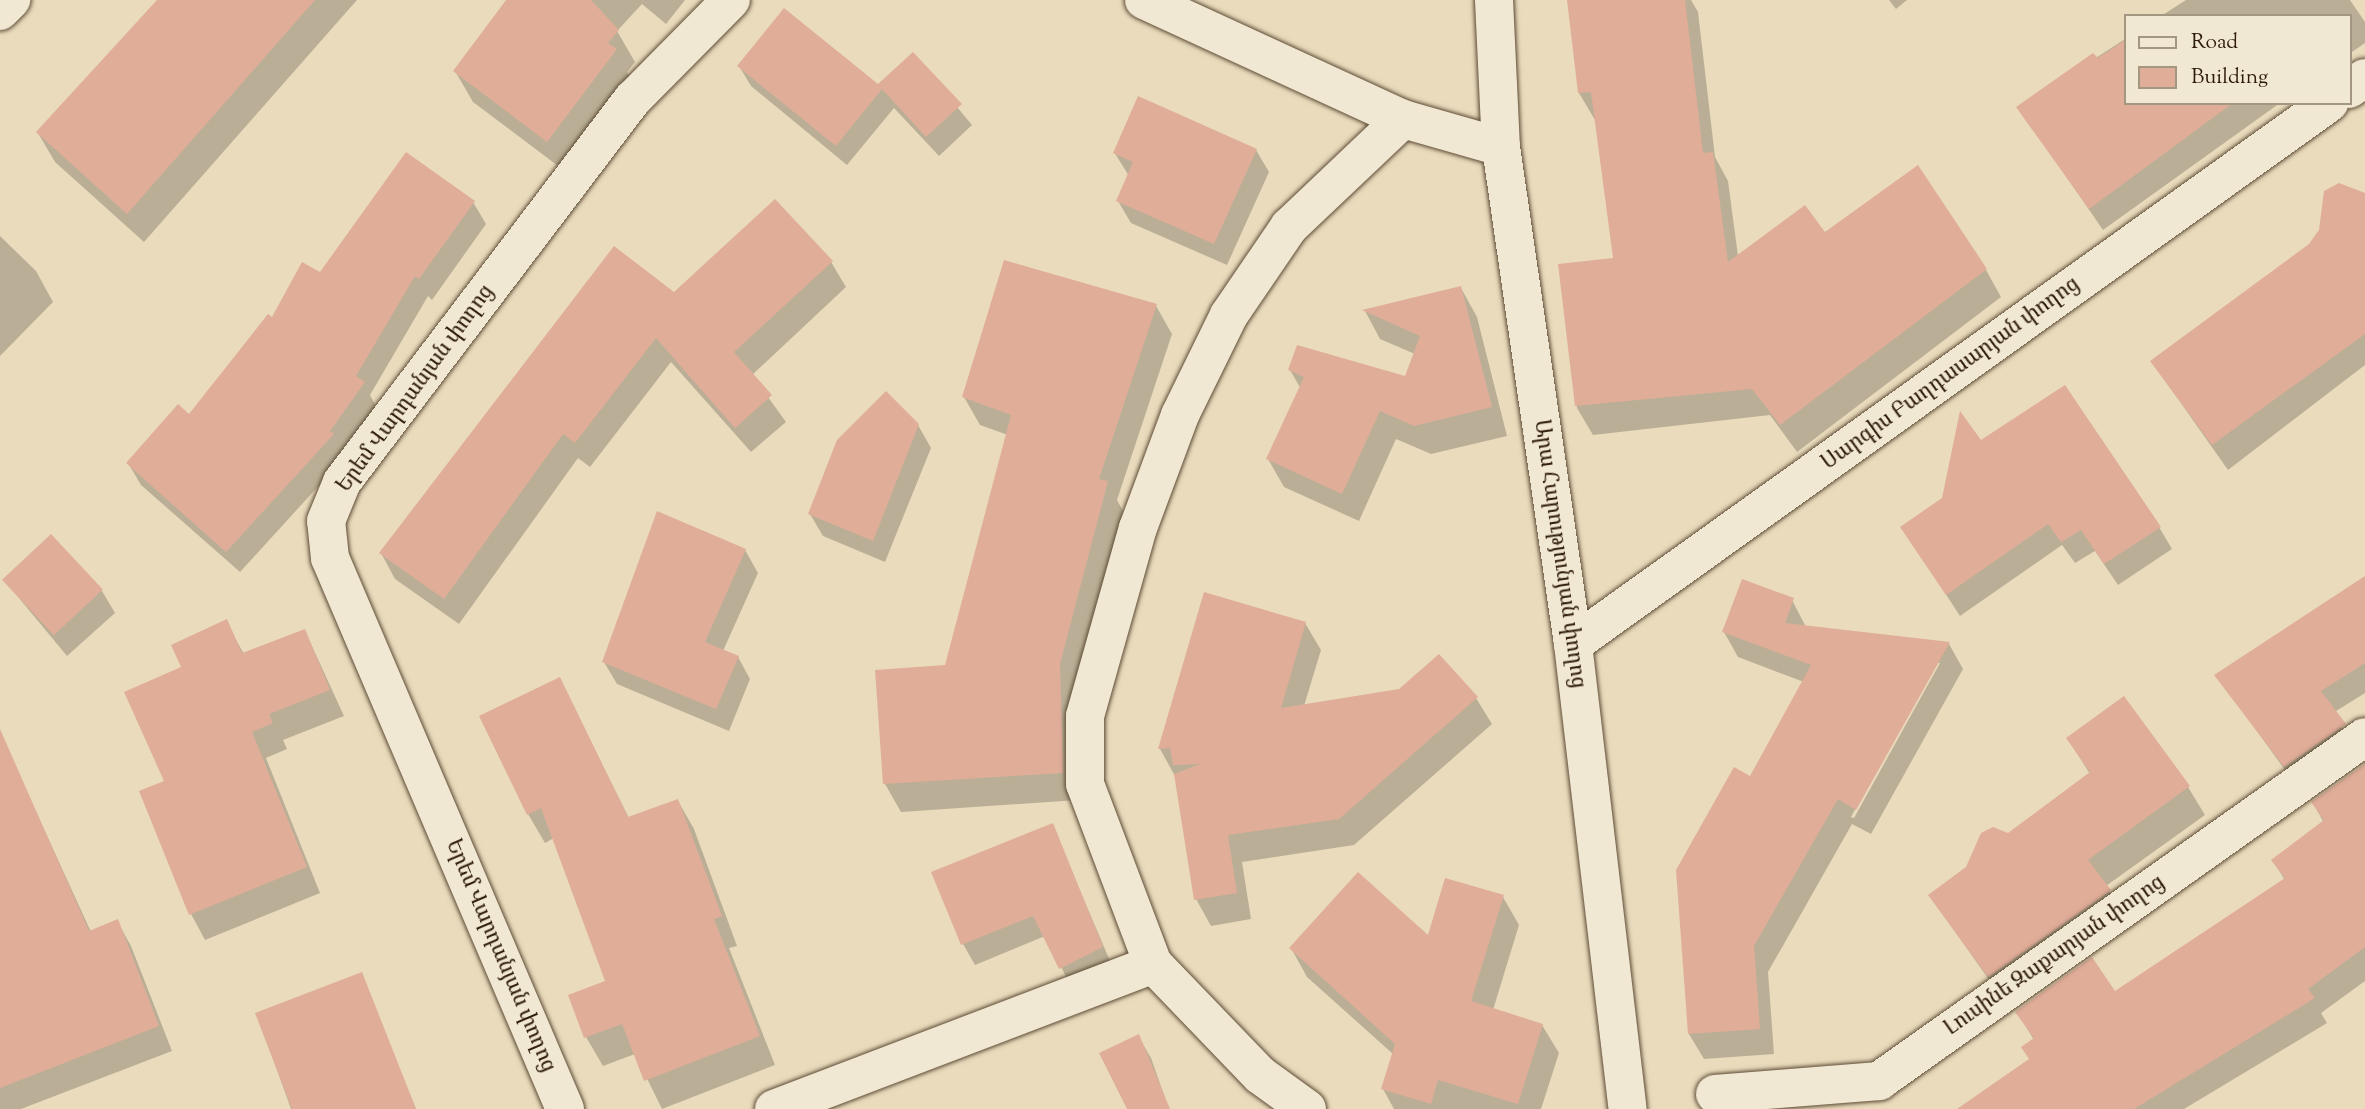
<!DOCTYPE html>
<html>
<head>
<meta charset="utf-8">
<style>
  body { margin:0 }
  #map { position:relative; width:2365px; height:1109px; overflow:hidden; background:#e9dbbc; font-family:"Sorts Mill Goudy","Noto Serif Armenian",serif }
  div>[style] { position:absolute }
  .shadow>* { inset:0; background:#0003 }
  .building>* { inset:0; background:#e0ad99; transform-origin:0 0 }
  .roads { filter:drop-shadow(0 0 2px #5e4c36) drop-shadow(0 0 2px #5e4c36) }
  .street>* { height:38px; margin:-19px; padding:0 19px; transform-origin:19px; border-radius:19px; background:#f1e8d3 }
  span { translate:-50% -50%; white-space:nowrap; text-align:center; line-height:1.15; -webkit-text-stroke:6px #f1e8d3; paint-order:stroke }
  .street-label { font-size:21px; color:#2f1d09 }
  .legend { position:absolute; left:2124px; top:14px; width:228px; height:91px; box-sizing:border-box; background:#f1e8d3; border:2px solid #a39782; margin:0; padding:9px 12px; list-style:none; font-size:21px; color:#2f1d09 }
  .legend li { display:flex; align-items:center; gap:14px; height:35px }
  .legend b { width:35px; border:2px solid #a39782 }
</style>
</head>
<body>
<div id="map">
  <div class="shadow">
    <div style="clip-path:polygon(181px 0,357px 0,144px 242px,55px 162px,38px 133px)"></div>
    <div style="clip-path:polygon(508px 0,685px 0,666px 24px,642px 4px,617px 31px,635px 62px,627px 72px,633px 82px,566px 172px,473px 102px,455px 71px)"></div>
    <div style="clip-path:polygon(1569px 0,1691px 0,1698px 12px,1715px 157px,1728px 181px,1738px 256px,1824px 234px,1986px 270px,2001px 297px,1797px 452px,1770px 415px,1593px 435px,1577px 408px,1560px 265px,1614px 259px,1595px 120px,1579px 93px)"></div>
    <div style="clip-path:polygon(1889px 0,1907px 0,1896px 9px)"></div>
    <div style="clip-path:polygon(2186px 0,2350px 0,2365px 22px,2365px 43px,2349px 54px,2349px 16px,2161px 16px)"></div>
    <div style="clip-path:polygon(2125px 39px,2125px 103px,2280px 103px,2103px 230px,2019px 108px)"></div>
    <div style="clip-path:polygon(913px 54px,972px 125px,939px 156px,894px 108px,847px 165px,751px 86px,739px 66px,878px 86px)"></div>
    <div style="clip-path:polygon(1256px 150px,1269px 172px,1227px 265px,1131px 223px,1118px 201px,1129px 176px,1114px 152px)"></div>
    <div style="clip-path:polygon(2365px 195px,2365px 365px,2228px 470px,2152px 362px,2310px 245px)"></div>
    <div style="clip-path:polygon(473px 202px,486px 224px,432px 300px,428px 296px,370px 395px,376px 406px,345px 457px,240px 572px,141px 485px,128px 463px,189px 416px,321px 274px)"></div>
    <div style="clip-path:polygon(0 236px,36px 271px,53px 302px,0 356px)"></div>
    <div style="clip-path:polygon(831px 262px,846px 287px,752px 375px,786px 422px,751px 452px,671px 362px,590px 467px,578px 458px,459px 624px,395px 579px,381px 553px,674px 295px)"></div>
    <div style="clip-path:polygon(1461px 288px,1477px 317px,1507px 436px,1431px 454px,1396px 439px,1359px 521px,1284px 487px,1268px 459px,1301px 389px,1290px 370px,1406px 378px,1415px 354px,1380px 339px,1365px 311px)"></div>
    <div style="clip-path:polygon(1156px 306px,1172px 334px,1117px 500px,1123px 511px,1075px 693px,1078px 800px,901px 812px,885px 784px,947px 666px,1008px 435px,980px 425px,964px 397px)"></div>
    <div style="clip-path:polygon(918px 425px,931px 448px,885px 562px,823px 536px,810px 514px)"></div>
    <div style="clip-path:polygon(1980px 443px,2159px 527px,2172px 549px,2118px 585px,2095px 551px,2075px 563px,2062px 545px,1960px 616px,1902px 527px,1943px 499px)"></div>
    <div style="clip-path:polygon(745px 550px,758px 573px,723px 651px,738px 657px,750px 679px,729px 731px,617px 684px,604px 662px)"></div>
    <div style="clip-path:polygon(2365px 579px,2365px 693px,2333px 713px,2353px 747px,2298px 788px,2217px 676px)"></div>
    <div style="clip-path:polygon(4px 580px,102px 591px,115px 613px,67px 656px)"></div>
    <div style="clip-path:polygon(1205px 594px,1305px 623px,1321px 650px,1304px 706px,1476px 698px,1492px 724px,1354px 845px,1242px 862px,1251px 919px,1211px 926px,1196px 899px,1175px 776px,1160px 749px)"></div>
    <div style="clip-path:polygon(evenodd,1792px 600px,1806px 627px,1949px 644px,1963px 669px,1871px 834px,1852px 824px,1768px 972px,1774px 1054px,1704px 1059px,1689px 1034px,1751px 778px,1804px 682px,1738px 657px,1724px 632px,1792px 600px,1936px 663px,1940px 663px,1854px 818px,1851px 817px,1936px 663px)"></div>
    <div style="clip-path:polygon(226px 622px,244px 654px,305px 631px,344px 716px,283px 740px,287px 749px,266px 758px,320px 893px,205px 940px,191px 914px,166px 782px,183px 667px)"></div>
    <div style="clip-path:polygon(559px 679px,629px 818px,678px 801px,694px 829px,737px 946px,729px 948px,775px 1065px,662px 1109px,635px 1054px,603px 1066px,586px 1037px,570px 996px,607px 982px,554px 838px,545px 843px,528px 814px)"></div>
    <div style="clip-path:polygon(2068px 739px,2188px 787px,2205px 815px,2106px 886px,2126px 919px,2006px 1004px,1930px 896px,2090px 774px)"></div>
    <div style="clip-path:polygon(6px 746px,91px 932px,117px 921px,131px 946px,172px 1051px,21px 1109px,0 1109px,0 749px)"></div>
    <div style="clip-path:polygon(2365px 766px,2365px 981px,2321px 1013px,2327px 1023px,2184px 1109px,1960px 1109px,2030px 1061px,2034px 1040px,2017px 1012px,2115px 993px,2285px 880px,2273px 861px,2324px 823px,2313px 803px)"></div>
    <div style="clip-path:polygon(1052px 825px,1113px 968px,1072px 988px,1045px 936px,975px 965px,963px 944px)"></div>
    <div style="clip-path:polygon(1503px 897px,1519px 925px,1493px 1010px,1542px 1025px,1559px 1053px,1541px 1109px,1394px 1109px,1383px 1089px,1393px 1054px,1307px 977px,1291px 948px,1429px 938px)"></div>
    <div style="clip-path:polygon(361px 975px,416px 1109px,291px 1109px,257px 1014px)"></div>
    <div style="clip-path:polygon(1138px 1036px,1151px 1058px,1169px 1109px,1129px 1109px)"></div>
  </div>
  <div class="building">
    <div style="clip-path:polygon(157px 0,315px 0,127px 214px,36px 132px)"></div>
    <div style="clip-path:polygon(506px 0,591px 0,619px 30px,608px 43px,617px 49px,547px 142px,453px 71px)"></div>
    <div style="clip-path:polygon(1567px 0,1685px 0,1703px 153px,1713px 152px,1728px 262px,1805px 205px,1825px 232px,1918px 165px,1987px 269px,1780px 425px,1752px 389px,1575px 406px,1558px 264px,1613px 258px,1591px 92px,1578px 93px)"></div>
    <div style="clip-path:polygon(784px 8px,878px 84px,913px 52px,962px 104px,926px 137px,882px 89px,836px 146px,737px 66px)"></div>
    <div style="clip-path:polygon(2125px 40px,2125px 103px,2233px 103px,2089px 209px,2016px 107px,2093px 53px,2098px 58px)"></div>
    <div style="clip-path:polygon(1138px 96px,1257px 149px,1214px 244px,1116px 201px,1133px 162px,1113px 153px)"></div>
    <div style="clip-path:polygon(406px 152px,475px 201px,419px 279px,415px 276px,356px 376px,365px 382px,330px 431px,334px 434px,226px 552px,126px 463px,178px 404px,189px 414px,268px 314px,272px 317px,302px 262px,320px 272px)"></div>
    <div style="clip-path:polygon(2339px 183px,2365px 193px,2365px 334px,2212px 445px,2150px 361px,2309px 244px,2319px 230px,2324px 191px)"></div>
    <div style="clip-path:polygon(775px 199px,833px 261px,734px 352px,772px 395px,735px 428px,656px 338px,575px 443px,563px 434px,444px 599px,379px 553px,614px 246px,674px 292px)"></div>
    <div style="clip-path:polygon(1004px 260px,1157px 304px,1099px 479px,1108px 481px,1060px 664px,1063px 773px,883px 784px,875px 670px,945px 665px,1011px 415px,962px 397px)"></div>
    <div style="clip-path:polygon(1461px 286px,1492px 407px,1414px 426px,1380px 411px,1342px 494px,1266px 459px,1304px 377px,1288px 370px,1297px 345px,1405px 376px,1420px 336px,1362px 310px)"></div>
    <div style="clip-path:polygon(2065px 385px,2161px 527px,2104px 564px,2081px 530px,2061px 542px,2048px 524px,1946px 595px,1900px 527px,1942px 498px,1960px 411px,1981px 440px)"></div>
    <div style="clip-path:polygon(886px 391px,919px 424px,873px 541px,808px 514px,837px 440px)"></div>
    <div style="clip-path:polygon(657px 511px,746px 549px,705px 642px,739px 656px,716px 709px,602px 662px)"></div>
    <div style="left:51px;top:534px;width:76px;height:67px;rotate:47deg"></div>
    <div style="clip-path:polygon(2365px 576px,2365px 663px,2321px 691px,2346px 724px,2284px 767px,2214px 675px)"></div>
    <div style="clip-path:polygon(1742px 579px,1794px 598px,1785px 623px,1950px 642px,1856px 810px,1838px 799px,1754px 946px,1760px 1029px,1688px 1034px,1676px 870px,1734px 767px,1750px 776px,1811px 665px,1722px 632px)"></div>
    <div style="clip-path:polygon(1204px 592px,1306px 622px,1281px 708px,1399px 689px,1439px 654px,1478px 697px,1339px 819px,1228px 835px,1237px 893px,1194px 900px,1174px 774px,1200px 764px,1173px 765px,1170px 748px,1158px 749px)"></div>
    <div style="clip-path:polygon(227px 619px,242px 653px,305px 629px,330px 690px,269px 714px,273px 723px,252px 732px,307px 867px,189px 915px,139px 791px,164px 781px,124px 692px,181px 667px,171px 645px)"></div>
    <div style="clip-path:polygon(560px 677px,628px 817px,678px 799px,722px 916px,714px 919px,760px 1036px,644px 1081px,622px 1024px,584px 1038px,568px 995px,605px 981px,541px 808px,527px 815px,479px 716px)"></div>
    <div style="clip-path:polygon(2124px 696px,2190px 786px,2088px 860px,2111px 890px,1988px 977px,1928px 895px,1966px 867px,1981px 833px,1993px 827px,2008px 833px,2090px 772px,2066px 738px)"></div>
    <div style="clip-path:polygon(0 729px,89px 931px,118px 919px,159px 1026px,0 1088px)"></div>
    <div style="clip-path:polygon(2365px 764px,2365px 947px,2308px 989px,2315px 998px,2134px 1109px,1957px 1109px,2029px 1059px,2021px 1047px,2034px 1038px,2015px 1012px,2092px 957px,2115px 991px,2285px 878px,2271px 860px,2324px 820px,2311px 802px)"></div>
    <div style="clip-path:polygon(1053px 823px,1103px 947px,1059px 969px,1033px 916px,961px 945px,931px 872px)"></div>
    <div style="clip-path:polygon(1358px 872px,1428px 935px,1445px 878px,1504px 895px,1471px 1001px,1543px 1024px,1518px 1104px,1438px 1080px,1431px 1104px,1381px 1089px,1395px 1044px,1289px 948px)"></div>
    <div style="clip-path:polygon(362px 972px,416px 1109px,292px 1109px,255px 1013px)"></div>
    <div style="clip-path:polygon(1139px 1034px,1170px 1109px,1127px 1109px,1099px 1053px)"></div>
  </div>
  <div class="roads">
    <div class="street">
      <div style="left:1144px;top:0;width:285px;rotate:24.7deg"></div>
      <div style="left:1403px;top:119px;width:102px;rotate:15.9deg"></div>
      <div style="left:1494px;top:0;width:147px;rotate:87.3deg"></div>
      <div style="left:1501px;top:147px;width:502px;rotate:81.76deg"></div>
      <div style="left:1573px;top:644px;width:468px;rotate:83.3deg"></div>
      <div style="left:0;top:11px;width:16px;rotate:-45deg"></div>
      <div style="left:2349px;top:89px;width:19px;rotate:-35deg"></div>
      <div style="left:1573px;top:644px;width:930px;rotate:-35.59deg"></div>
      <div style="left:1715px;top:1094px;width:165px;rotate:-4.5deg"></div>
      <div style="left:1879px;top:1081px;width:595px;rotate:-35.29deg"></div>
      <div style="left:565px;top:1109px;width:599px;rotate:-113.1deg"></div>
      <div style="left:330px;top:558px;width:37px;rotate:-96deg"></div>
      <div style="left:326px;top:521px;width:42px;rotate:-67.7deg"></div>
      <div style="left:342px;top:482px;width:481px;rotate:-52.8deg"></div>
      <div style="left:633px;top:99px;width:139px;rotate:-45.3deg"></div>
      <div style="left:774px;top:1109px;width:406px;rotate:-20.9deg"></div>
      <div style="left:1307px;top:1109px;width:58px;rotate:-144.1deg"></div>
      <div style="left:1260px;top:1075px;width:154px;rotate:-133.9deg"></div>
      <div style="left:1153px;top:964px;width:192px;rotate:-110.7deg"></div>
      <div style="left:1085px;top:784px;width:68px;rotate:-90deg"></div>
      <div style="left:1085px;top:716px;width:195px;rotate:-74.3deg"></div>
      <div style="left:1138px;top:528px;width:121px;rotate:-69.6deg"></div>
      <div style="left:1180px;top:415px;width:111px;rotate:-63.9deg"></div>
      <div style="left:1229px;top:315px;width:107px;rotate:-55.7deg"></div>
      <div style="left:1289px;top:227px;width:157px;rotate:-43.5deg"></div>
    </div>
  </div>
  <div class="street-label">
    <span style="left:1951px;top:374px;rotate:-36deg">Սարգիս Բաղդասարյան փողոց</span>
    <span style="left:416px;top:389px;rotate:-54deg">Երեմ Վարդանյան փողոց</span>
    <span style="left:1559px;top:554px;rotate:82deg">Արա Հարությունյան փողոց</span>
    <span style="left:500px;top:956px;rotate:67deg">Երեմ Վարդանյան փողոց</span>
    <span style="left:2055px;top:956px;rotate:-35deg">Լուսինե Զաքարյան փողոց</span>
  </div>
  <ul class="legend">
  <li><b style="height:9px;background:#f1e8d3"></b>Road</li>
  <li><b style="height:19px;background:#e0ad99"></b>Building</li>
  </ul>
</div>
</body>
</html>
